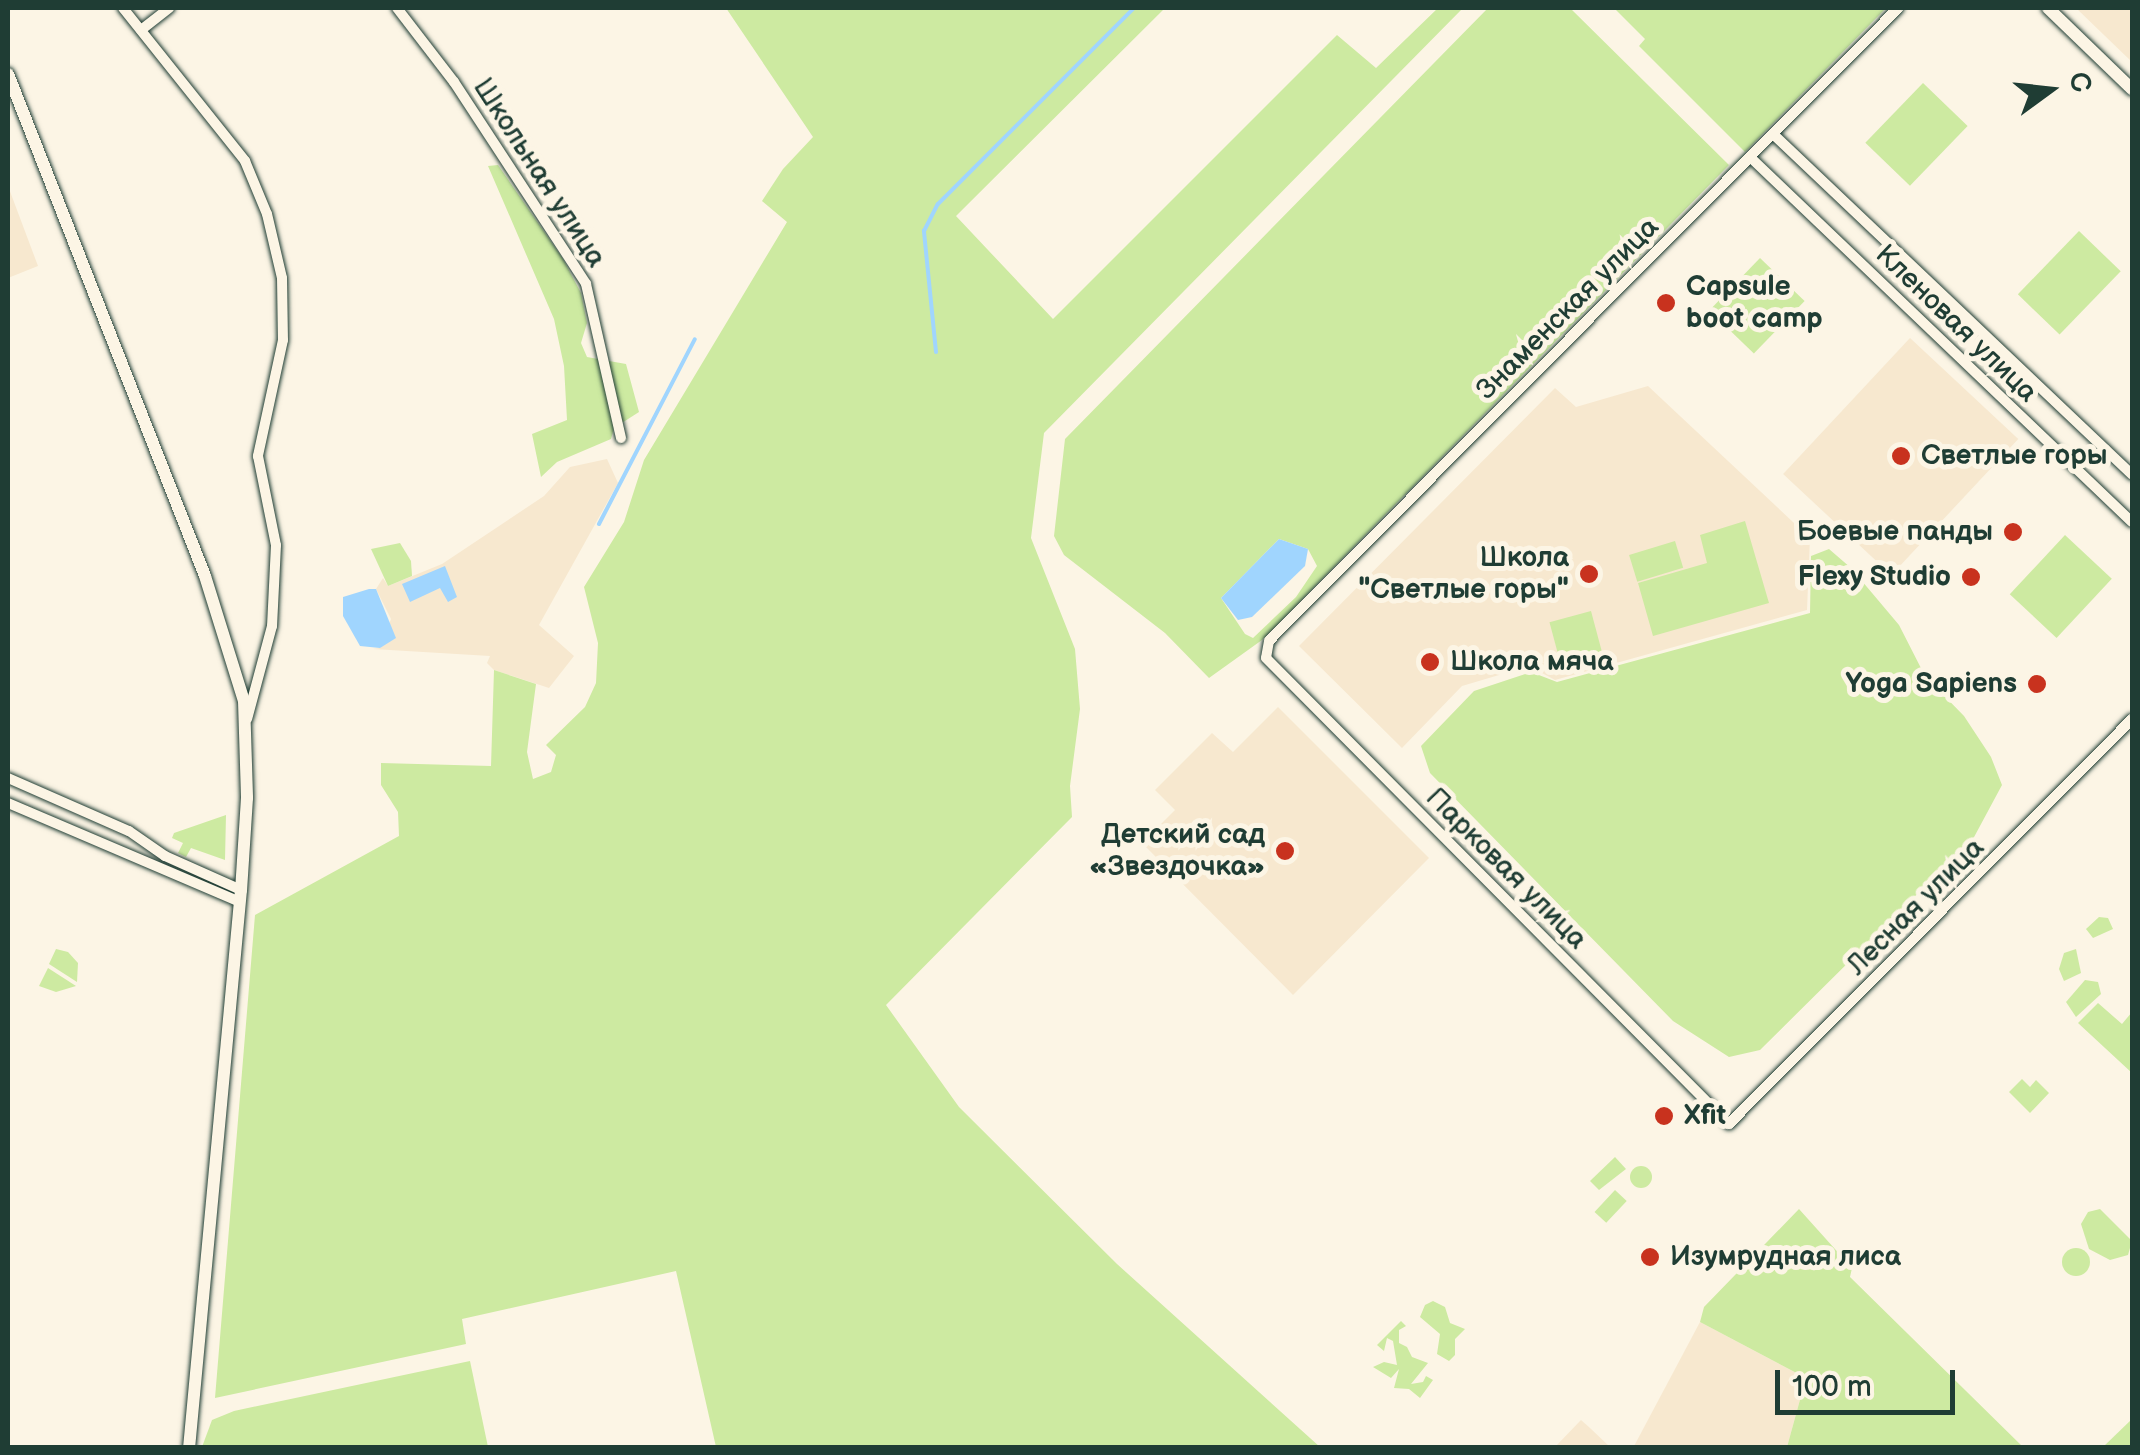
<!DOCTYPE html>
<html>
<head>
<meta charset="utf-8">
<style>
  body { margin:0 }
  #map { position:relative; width:2140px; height:1455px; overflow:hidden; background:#fcf5e5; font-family:"Balsamiq Sans",sans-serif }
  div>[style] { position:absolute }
  .built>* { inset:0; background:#f7e8cf; transform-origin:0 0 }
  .green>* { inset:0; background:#cdeaa1; transform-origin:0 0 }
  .round { border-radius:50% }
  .water>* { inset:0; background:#a0d5fe }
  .stream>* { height:4px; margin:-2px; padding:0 2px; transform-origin:2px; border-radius:2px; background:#a0d5fe }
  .roads { filter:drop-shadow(0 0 2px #1f3d34) drop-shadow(0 0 2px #1f3d34) }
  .minor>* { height:10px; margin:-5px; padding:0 5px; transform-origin:5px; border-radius:5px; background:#fcf5e5 }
  .tertiary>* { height:12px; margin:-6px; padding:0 6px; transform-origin:6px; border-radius:6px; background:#fcf5e5 }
  .dots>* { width:28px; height:28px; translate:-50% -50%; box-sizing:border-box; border:5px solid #fcf5e5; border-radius:50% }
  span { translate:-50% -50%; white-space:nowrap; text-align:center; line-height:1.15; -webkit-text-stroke:10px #fcf5e5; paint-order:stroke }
  .street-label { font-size:28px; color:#1f3d34 }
  .poi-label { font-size:28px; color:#1f3d34; font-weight:700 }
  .left { translate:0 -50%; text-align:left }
  .right { translate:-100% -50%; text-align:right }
  .frame { position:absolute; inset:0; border:10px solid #1f3d34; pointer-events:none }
  .north { position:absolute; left:2000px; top:40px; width:100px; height:100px; -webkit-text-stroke:8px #fcf5e5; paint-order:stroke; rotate:75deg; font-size:28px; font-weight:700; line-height:40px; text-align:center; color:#1f3d34 }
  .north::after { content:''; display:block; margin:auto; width:35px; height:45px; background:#1f3d34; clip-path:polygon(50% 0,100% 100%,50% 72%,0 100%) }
  .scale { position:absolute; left:1775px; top:1370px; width:180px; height:45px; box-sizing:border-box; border:5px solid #1f3d34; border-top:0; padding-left:12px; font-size:30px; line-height:35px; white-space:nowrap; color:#1f3d34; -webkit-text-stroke:8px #fcf5e5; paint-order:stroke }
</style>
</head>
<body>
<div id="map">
  <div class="built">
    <div style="clip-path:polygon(2076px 8px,2132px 8px,2132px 62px)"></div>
    <div style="clip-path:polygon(8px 186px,38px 266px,8px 278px)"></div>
    <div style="left:1910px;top:338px;width:148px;height:186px;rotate:43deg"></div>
    <div style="clip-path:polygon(1648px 386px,1810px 538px,1807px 610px,1555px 680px,1529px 666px,1462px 686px,1402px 748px,1299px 646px,1555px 388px,1576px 407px)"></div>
    <div style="clip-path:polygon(607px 459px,618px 483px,539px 625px,574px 656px,549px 688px,494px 670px,487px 663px,490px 656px,373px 649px,380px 648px,391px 619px,376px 589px,383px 578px,388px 586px,442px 564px,544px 496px,570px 467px)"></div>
    <div style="clip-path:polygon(1278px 707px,1429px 858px,1293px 995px,1142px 843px,1175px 810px,1155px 790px,1212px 733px,1233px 752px)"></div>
    <div style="clip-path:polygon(1700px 1322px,1806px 1378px,1787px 1447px,1633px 1448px)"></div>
    <div style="clip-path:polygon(1581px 1420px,1590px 1428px,1610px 1447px,1555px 1447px)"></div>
  </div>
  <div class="green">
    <div style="clip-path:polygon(726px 8px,1165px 8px,956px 216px,1053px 319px,1337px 35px,1376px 68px,1438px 8px,1463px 8px,1044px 433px,1031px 538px,1075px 649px,1080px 709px,1070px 786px,1072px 817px,886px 1005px,959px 1107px,1117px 1264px,1320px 1447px,716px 1447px,676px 1271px,462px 1319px,466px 1344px,215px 1398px,255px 915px,399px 836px,398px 812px,381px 785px,381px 763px,491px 766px,494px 670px,536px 684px,527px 752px,533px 779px,551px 772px,556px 755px,546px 745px,585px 707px,596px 683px,598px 643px,584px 587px,624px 522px,644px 460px,787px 222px,762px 201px,783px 169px,813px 137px)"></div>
    <div style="clip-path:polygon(evenodd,1488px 8px,1570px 8px,1729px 165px,1262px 640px,1209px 678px,1165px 633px,1064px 555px,1054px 536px,1065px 439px,1488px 8px,1279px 539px,1308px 549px,1317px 566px,1296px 597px,1253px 638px,1245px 634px,1221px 598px,1279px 539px)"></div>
    <div style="clip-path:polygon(1614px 8px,1886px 8px,1745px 152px,1639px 46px,1645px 39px)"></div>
    <div style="left:1923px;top:83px;width:62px;height:83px;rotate:44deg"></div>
    <div style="clip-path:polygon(498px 165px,563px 259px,581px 293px,587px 323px,581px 343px,587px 357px,626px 364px,639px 412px,614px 428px,611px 439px,557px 462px,541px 477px,532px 434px,567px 420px,564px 366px,554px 319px,488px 166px)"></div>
    <div style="left:2079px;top:231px;width:58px;height:88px;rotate:44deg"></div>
    <div style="left:1760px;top:258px;width:62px;height:73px;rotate:44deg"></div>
    <div style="clip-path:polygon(1745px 521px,1769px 603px,1653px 636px,1638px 583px,1707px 563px,1700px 535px)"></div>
    <div style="left:2065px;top:535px;width:64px;height:81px;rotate:43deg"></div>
    <div style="left:1675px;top:541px;width:28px;height:48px;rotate:73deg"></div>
    <div style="clip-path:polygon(400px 543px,411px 561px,412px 576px,388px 586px,371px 549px)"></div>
    <div style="clip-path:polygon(1829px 549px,1851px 568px,1899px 625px,1925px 676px,1964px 716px,1991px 757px,2002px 785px,1973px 839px,1760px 1050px,1729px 1057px,1673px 1021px,1430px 773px,1421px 746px,1474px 691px,1531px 672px,1557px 682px,1810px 613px,1811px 556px)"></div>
    <div style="left:1591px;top:611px;width:54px;height:43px;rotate:75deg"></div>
    <div style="clip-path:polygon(226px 815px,225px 860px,191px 848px,186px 857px,178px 853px,183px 843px,172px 838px,174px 833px)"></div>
    <div style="clip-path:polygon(2099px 917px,2108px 918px,2113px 929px,2093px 938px,2086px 929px)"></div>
    <div style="clip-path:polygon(56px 949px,68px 952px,78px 963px,77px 982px,49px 964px)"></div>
    <div style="clip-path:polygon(2076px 949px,2081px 973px,2064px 981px,2059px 969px,2064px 953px)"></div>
    <div style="clip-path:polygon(48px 968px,76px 986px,56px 992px,39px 986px)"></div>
    <div style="clip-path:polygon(2085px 980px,2098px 982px,2101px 994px,2076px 1017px,2066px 1002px)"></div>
    <div style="clip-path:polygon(2098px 1003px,2122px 1024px,2132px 1012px,2132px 1073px,2078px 1023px)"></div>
    <div style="clip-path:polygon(2022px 1079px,2030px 1087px,2036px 1080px,2049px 1093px,2030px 1113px,2009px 1092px)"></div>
    <div style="clip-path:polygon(1615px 1157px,1626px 1169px,1599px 1190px,1590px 1181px)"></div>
    <div class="round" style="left:1630px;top:1166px;width:22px;height:22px"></div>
    <div style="left:1615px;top:1190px;width:16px;height:30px;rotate:43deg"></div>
    <div style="clip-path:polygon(1799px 1209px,1852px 1268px,1850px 1277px,2023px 1447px,1787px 1447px,1806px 1378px,1700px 1322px,1704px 1307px)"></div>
    <div style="clip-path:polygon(2100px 1209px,2132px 1241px,2128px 1255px,2110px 1260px,2089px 1249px,2081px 1224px,2088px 1212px)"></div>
    <div class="round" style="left:2062px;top:1248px;width:28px;height:28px"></div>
    <div style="clip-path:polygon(1433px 1301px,1445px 1307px,1450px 1323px,1465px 1329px,1455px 1339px,1455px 1355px,1449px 1361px,1437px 1354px,1440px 1334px,1420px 1317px,1425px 1305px)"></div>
    <div style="clip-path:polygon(1401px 1321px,1406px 1326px,1399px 1330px,1399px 1343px,1407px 1347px,1412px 1357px,1428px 1363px,1411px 1384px,1423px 1382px,1426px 1376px,1433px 1380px,1420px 1398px,1409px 1389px,1394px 1388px,1399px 1369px,1391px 1378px,1373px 1367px,1384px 1362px,1397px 1365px,1393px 1341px,1387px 1338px,1384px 1351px,1377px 1345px)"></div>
    <div style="clip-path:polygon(470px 1361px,488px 1447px,202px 1447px,212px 1420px,234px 1411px)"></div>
    <div style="clip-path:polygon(2132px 1419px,2132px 1447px,2103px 1447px)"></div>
  </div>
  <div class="water">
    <div style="clip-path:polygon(1279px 539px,1308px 549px,1305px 566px,1252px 617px,1238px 620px,1221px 598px)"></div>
    <div style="clip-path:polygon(445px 566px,457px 597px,448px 602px,440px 588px,410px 602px,402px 584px)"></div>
    <div style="clip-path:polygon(369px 589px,376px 589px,396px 638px,380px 648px,360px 646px,343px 616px,343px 597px)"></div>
  </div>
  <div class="stream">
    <div style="left:936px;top:352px;width:122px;rotate:-95.7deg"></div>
    <div style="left:924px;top:231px;width:30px;rotate:-63deg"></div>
    <div style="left:938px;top:204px;width:277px;rotate:-45deg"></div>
    <div style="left:599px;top:524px;width:208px;rotate:-62.6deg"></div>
  </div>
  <div class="roads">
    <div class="minor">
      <div style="left:123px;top:8px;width:196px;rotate:51.4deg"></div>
      <div style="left:245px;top:161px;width:57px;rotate:67.5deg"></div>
      <div style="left:267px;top:214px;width:66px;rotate:76.8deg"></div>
      <div style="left:282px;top:278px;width:62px;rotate:89.1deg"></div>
      <div style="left:283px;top:340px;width:119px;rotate:102.2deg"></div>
      <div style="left:258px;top:456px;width:91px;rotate:78.6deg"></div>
      <div style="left:276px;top:545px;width:81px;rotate:92.8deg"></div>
      <div style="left:272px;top:626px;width:96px;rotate:105deg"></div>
      <div style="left:397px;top:8px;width:93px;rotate:52.4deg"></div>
      <div style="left:454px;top:82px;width:241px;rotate:56.8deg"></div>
      <div style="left:586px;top:284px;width:158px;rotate:77.2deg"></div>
      <div style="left:1898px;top:8px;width:892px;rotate:134.82deg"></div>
      <div style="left:1269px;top:641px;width:17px;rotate:100deg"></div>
      <div style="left:1266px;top:658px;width:657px;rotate:45.19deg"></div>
      <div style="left:1729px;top:1124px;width:571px;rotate:-45.14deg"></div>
      <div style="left:141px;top:30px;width:36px;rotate:-38deg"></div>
      <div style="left:1773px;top:134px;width:495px;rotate:43.5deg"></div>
      <div style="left:1750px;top:157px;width:528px;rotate:43.7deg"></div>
      <div style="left:8px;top:778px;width:132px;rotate:23.7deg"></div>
      <div style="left:129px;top:831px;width:44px;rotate:34.8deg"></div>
      <div style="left:165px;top:856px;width:83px;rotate:24.1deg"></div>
      <div style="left:8px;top:803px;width:252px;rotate:23.1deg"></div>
    </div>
    <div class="tertiary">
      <div style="left:2048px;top:8px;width:117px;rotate:44deg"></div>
      <div style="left:8px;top:74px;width:539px;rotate:68.57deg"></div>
      <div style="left:205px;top:576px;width:131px;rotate:72.7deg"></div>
      <div style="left:244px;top:701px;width:97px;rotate:88.2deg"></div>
      <div style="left:247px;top:798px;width:92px;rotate:93.7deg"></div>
      <div style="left:241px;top:890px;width:560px;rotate:95.32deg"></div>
    </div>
  </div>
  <div class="dots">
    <div style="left:1666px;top:303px;background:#c8321e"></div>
    <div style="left:1901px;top:456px;background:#c8321e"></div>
    <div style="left:2013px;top:532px;background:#c8321e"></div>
    <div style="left:1589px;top:574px;background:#c8321e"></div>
    <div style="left:1971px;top:577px;background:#c8321e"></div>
    <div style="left:1430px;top:662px;background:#c8321e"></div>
    <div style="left:2037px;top:684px;background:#c8321e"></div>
    <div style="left:1285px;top:851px;background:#c8321e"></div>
    <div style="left:1664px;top:1116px;background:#c8321e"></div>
    <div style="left:1650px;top:1257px;background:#c8321e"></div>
  </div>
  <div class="street-label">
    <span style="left:539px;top:173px;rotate:57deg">Школьная улица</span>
    <span style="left:1568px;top:309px;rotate:-45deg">Знаменская улица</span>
    <span style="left:1956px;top:324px;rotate:44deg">Кленовая улица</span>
    <span style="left:1506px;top:869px;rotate:45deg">Парковая улица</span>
    <span style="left:1916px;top:907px;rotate:-45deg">Лесная улица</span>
  </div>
  <div class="poi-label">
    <span class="left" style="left:1686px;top:303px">Capsule<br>boot camp</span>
    <span class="left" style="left:1921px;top:456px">Светлые горы</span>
    <span class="right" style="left:1993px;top:532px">Боевые панды</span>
    <span class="right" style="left:1569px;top:574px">Школа<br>"Светлые горы"</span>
    <span class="right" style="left:1951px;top:577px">Flexy Studio</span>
    <span class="left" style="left:1450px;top:662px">Школа мяча</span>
    <span class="right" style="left:2017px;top:684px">Yoga Sapiens</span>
    <span class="right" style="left:1265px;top:851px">Детский сад<br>«Звездочка»</span>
    <span class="left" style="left:1684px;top:1116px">Xfit</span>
    <span class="left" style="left:1670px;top:1257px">Изумрудная лиса</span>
  </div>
  <div class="frame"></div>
  <div class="north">С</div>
  <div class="scale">100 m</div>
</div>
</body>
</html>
